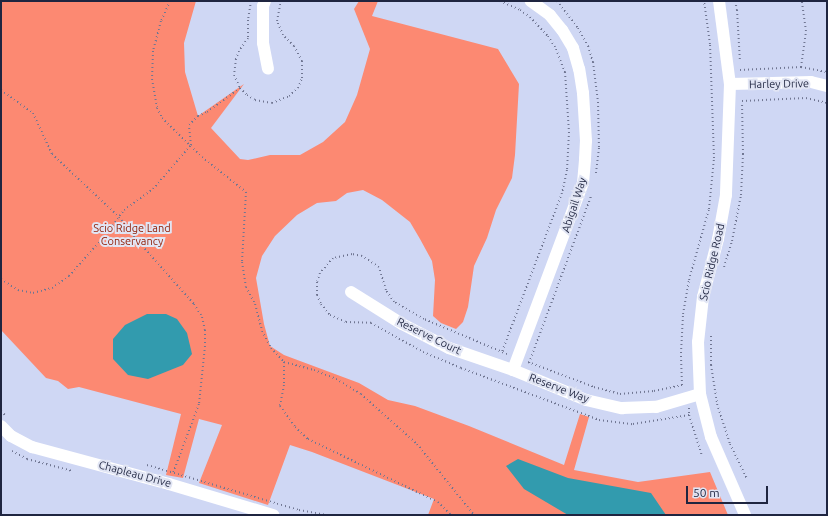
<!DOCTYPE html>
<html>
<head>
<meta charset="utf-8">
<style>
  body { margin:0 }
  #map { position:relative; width:828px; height:516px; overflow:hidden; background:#cfd7f4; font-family:Ubuntu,sans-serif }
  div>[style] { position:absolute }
  .green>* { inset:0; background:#fc8972 }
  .water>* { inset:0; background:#329bae }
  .path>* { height:2px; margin-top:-1px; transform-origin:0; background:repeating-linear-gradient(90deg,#707692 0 1px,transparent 0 4px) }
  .minor>* { height:12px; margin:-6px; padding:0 6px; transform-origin:6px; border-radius:6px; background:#fff }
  span { translate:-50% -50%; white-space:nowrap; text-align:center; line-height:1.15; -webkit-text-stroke:4px #e1e5f4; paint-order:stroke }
  .street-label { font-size:11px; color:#1f2540 }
  .park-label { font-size:11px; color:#8f1c04 }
  .frame { position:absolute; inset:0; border:2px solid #1f2540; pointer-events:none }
  .scale { position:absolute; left:686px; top:486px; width:82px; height:18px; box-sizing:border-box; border:2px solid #1f2540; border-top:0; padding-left:5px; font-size:12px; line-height:14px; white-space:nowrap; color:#1f2540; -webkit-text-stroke:3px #e1e5f4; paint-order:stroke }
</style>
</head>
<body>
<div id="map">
  <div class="green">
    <div style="clip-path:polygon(1px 1px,196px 1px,184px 43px,185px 72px,198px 116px,244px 84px,211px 128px,240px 159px,248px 160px,270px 155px,300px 155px,323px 142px,345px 122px,357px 95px,370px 49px,354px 9px,359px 1px,378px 1px,372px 16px,498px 49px,519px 84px,515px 155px,512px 178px,496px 210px,487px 238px,474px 266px,468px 307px,463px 322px,456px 329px,441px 323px,433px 316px,435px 280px,432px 261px,420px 239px,410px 222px,382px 200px,363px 190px,347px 193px,336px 201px,317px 203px,297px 215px,275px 236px,262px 256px,256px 278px,264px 324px,270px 346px,284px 355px,359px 383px,388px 400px,415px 406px,469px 426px,564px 465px,580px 414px,589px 417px,574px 470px,638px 482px,710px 472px,728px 515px,428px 515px,434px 499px,312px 452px,290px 445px,268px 505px,199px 483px,222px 425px,199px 419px,183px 478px,166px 475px,181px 414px,79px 387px,68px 389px,58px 381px,46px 378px,1px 330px)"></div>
  </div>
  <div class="water">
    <div style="clip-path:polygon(147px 314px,166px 314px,177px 319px,187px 333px,192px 354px,183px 365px,148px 379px,128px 375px,113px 359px,113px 339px,125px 325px)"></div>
    <div style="clip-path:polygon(518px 459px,568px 478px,651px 493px,666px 515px,568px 515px,524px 489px,506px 466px)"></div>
  </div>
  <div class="path">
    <div style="left:170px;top:1px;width:22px;rotate:114deg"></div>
    <div style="left:161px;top:21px;width:31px;rotate:105deg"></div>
    <div style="left:153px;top:51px;width:28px;rotate:92deg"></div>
    <div style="left:152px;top:79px;width:29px;rotate:80deg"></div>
    <div style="left:157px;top:108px;width:11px;rotate:63deg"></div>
    <div style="left:162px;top:118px;width:56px;rotate:44.3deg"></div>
    <div style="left:202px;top:157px;width:56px;rotate:38.5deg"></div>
    <div style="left:246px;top:192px;width:70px;rotate:93.3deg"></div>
    <div style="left:242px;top:262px;width:25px;rotate:81deg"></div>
    <div style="left:246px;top:287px;width:19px;rotate:62deg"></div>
    <div style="left:255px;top:304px;width:28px;rotate:75deg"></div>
    <div style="left:262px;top:331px;width:19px;rotate:62deg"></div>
    <div style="left:271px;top:348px;width:19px;rotate:47deg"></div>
    <div style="left:284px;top:362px;width:23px;rotate:90deg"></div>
    <div style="left:284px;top:385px;width:21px;rotate:101deg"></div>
    <div style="left:280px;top:406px;width:26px;rotate:54deg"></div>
    <div style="left:295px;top:427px;width:18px;rotate:43deg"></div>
    <div style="left:308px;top:439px;width:144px;rotate:25.9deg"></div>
    <div style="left:438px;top:502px;width:18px;rotate:45deg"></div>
    <div style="left:251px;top:1px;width:19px;rotate:99deg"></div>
    <div style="left:248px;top:20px;width:18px;rotate:90deg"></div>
    <div style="left:248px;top:38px;width:16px;rotate:125deg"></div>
    <div style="left:239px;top:51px;width:9px;rotate:111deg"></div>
    <div style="left:236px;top:59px;width:16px;rotate:97deg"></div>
    <div style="left:234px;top:75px;width:14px;rotate:65deg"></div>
    <div style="left:240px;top:88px;width:10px;rotate:45deg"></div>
    <div style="left:247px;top:95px;width:9px;rotate:32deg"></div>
    <div style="left:255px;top:100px;width:17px;rotate:10deg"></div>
    <div style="left:272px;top:103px;width:18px;rotate:-22deg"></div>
    <div style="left:289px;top:96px;width:12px;rotate:-42deg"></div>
    <div style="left:298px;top:88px;width:11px;rotate:-68deg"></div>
    <div style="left:302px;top:78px;width:17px;rotate:-90deg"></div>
    <div style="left:302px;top:61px;width:17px;rotate:-118deg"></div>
    <div style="left:294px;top:46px;width:16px;rotate:-135deg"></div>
    <div style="left:283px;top:35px;width:15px;rotate:-113deg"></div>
    <div style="left:277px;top:21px;width:20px;rotate:-79deg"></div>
    <div style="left:500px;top:1px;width:22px;rotate:24deg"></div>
    <div style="left:520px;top:10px;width:12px;rotate:35deg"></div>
    <div style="left:530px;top:17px;width:26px;rotate:47deg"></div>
    <div style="left:548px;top:36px;width:15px;rotate:58deg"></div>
    <div style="left:556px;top:49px;width:25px;rotate:69deg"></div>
    <div style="left:565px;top:72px;width:60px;rotate:86.2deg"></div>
    <div style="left:569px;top:132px;width:38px;rotate:93deg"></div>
    <div style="left:567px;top:170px;width:24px;rotate:102deg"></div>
    <div style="left:562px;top:193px;width:170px;rotate:110.7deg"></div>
    <div style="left:557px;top:1px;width:34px;rotate:52deg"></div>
    <div style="left:578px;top:28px;width:21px;rotate:61deg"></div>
    <div style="left:588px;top:46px;width:17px;rotate:73deg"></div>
    <div style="left:593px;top:62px;width:40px;rotate:82.9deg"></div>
    <div style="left:598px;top:102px;width:46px;rotate:88.8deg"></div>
    <div style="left:599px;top:148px;width:26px;rotate:97deg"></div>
    <div style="left:735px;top:1px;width:9px;rotate:77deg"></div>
    <div style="left:737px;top:10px;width:52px;rotate:86.7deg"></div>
    <div style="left:801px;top:67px;width:36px;rotate:-82deg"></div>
    <div style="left:806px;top:31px;width:30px;rotate:-98deg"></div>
    <div style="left:740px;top:70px;width:61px;rotate:-2.8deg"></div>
    <div style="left:801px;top:67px;width:26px;rotate:11deg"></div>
    <div style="left:1px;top:90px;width:39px;rotate:36deg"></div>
    <div style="left:33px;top:113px;width:45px;rotate:65.1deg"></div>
    <div style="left:52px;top:154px;width:92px;rotate:43.2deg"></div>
    <div style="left:119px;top:217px;width:29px;rotate:52deg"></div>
    <div style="left:137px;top:240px;width:86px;rotate:48.3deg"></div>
    <div style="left:194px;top:304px;width:15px;rotate:58deg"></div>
    <div style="left:202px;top:317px;width:13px;rotate:77deg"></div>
    <div style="left:205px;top:330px;width:16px;rotate:90deg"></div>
    <div style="left:205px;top:346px;width:58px;rotate:95.9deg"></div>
    <div style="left:199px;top:404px;width:74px;rotate:110.6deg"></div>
    <div style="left:742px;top:101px;width:64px;rotate:-2.7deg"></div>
    <div style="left:806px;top:98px;width:22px;rotate:13deg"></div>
    <div style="left:724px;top:267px;width:27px;rotate:-73deg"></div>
    <div style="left:732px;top:241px;width:47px;rotate:-78.9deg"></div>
    <div style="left:741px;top:195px;width:41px;rotate:-87.2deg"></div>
    <div style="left:743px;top:154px;width:50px;rotate:-91.1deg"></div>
    <div style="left:1px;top:279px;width:20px;rotate:33deg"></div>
    <div style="left:18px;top:290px;width:15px;rotate:11deg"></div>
    <div style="left:33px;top:293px;width:20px;rotate:-15deg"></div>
    <div style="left:52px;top:288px;width:21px;rotate:-35deg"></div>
    <div style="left:69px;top:276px;width:59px;rotate:-48.4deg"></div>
    <div style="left:108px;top:232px;width:27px;rotate:-54deg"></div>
    <div style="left:124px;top:210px;width:36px;rotate:-36deg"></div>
    <div style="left:153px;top:189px;width:58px;rotate:-49.2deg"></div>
    <div style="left:191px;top:145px;width:20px;rotate:-96deg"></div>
    <div style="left:189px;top:125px;width:13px;rotate:-45deg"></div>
    <div style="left:198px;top:116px;width:10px;rotate:-24deg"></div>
    <div style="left:207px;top:112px;width:41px;rotate:-36deg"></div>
    <div style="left:711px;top:336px;width:29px;rotate:90deg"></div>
    <div style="left:711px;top:365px;width:39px;rotate:81deg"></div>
    <div style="left:717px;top:404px;width:42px;rotate:72deg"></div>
    <div style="left:730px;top:444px;width:39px;rotate:64deg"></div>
    <div style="left:507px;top:354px;width:90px;rotate:-157.1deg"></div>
    <div style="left:424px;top:319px;width:34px;rotate:-150deg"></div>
    <div style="left:394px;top:302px;width:14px;rotate:-124deg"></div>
    <div style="left:386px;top:290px;width:24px;rotate:-107deg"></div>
    <div style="left:379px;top:267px;width:20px;rotate:-147deg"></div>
    <div style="left:362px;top:256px;width:10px;rotate:-169deg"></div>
    <div style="left:352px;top:254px;width:19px;rotate:168deg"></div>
    <div style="left:333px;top:258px;width:20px;rotate:131deg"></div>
    <div style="left:320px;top:273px;width:9px;rotate:108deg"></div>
    <div style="left:317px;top:282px;width:13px;rotate:90deg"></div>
    <div style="left:317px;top:295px;width:10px;rotate:66deg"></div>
    <div style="left:321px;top:304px;width:14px;rotate:51deg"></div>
    <div style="left:330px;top:315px;width:17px;rotate:24deg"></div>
    <div style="left:346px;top:322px;width:25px;rotate:2deg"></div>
    <div style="left:371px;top:323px;width:60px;rotate:29.1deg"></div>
    <div style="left:423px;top:352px;width:41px;rotate:22.8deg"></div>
    <div style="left:461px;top:368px;width:147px;rotate:20.6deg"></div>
    <div style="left:599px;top:420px;width:34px;rotate:7deg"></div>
    <div style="left:633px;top:424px;width:57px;rotate:-9.1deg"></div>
    <div style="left:284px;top:362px;width:31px;rotate:15deg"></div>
    <div style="left:314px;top:370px;width:24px;rotate:22deg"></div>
    <div style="left:336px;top:379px;width:29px;rotate:31deg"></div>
    <div style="left:361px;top:394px;width:75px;rotate:41.8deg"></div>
    <div style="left:417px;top:444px;width:91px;rotate:51.2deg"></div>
    <div style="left:528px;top:362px;width:71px;rotate:20.7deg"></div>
    <div style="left:594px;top:387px;width:27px;rotate:15deg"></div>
    <div style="left:620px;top:394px;width:34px;rotate:-5deg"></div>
    <div style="left:654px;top:391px;width:29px;rotate:-12deg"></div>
    <div style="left:529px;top:363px;width:178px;rotate:-69.6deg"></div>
    <div style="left:682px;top:385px;width:32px;rotate:-92deg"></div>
    <div style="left:681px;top:353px;width:39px;rotate:-87deg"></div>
    <div style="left:683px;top:314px;width:35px;rotate:-80deg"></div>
    <div style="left:689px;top:280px;width:74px;rotate:-74.3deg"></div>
    <div style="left:709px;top:209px;width:51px;rotate:-84.4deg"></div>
    <div style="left:714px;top:158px;width:114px;rotate:-92deg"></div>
    <div style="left:710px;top:44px;width:43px;rotate:-97.9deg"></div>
    <div style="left:689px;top:408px;width:7px;rotate:90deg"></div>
    <div style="left:689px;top:415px;width:43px;rotate:72.4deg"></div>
    <div style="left:1px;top:411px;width:6px;rotate:45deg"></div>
    <div style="left:12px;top:451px;width:17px;rotate:28deg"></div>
    <div style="left:27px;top:459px;width:47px;rotate:14.9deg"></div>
    <div style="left:147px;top:465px;width:159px;rotate:16.5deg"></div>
    <div style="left:299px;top:510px;width:28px;rotate:10deg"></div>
  </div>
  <div class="minor">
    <div style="left:265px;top:1px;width:5px;rotate:112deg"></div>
    <div style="left:263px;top:6px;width:37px;rotate:90deg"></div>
    <div style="left:263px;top:43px;width:26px;rotate:79deg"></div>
    <div style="left:719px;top:1px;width:84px;rotate:82.5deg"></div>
    <div style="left:730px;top:84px;width:111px;rotate:92.1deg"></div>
    <div style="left:726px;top:195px;width:45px;rotate:100.3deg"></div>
    <div style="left:718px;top:239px;width:60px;rotate:104.5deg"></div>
    <div style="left:703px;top:297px;width:45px;rotate:96.3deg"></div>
    <div style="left:698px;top:342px;width:52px;rotate:87.8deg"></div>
    <div style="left:700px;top:394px;width:44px;rotate:75.7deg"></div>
    <div style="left:711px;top:437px;width:85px;rotate:66.4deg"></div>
    <div style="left:730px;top:84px;width:81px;rotate:-1.4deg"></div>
    <div style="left:811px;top:82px;width:16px;rotate:14deg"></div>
    <div style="left:351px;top:292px;width:60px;rotate:32.1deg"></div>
    <div style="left:402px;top:324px;width:53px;rotate:27.1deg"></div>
    <div style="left:449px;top:348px;width:68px;rotate:19deg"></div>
    <div style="left:513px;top:370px;width:79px;rotate:22.3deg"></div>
    <div style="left:586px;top:400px;width:37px;rotate:13deg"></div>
    <div style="left:622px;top:408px;width:34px;rotate:-2deg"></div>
    <div style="left:656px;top:407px;width:46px;rotate:-16.5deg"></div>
    <div style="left:513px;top:370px;width:200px;rotate:-69.5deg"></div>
    <div style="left:583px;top:183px;width:24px;rotate:-85deg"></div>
    <div style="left:585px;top:159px;width:18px;rotate:-87deg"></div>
    <div style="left:586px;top:141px;width:48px;rotate:-93.6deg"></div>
    <div style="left:583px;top:93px;width:24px;rotate:-99deg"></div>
    <div style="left:579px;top:69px;width:22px;rotate:-106deg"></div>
    <div style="left:573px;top:48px;width:21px;rotate:-121deg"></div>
    <div style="left:562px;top:30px;width:19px;rotate:-129deg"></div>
    <div style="left:550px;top:15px;width:24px;rotate:-144deg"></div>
    <div style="left:1px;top:426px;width:14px;rotate:45deg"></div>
    <div style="left:11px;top:436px;width:24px;rotate:28deg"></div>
    <div style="left:32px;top:447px;width:142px;rotate:15.1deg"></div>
    <div style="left:169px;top:484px;width:109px;rotate:16.6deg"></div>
  </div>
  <div class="street-label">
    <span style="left:779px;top:84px;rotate:-1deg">Harley Drive</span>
    <span style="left:574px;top:205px;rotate:-72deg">Abigail Way</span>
    <span style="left:712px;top:262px;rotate:-77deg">Scio Ridge Road</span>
    <span style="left:429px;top:336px;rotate:26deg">Reserve Court</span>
    <span style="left:559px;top:388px;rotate:21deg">Reserve Way</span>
    <span style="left:135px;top:474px;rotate:15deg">Chapleau Drive</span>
  </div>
  <div class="park-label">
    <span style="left:132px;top:235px">Scio Ridge Land<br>Conservancy</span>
  </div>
  <div class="frame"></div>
  <div class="scale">50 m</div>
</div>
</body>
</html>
